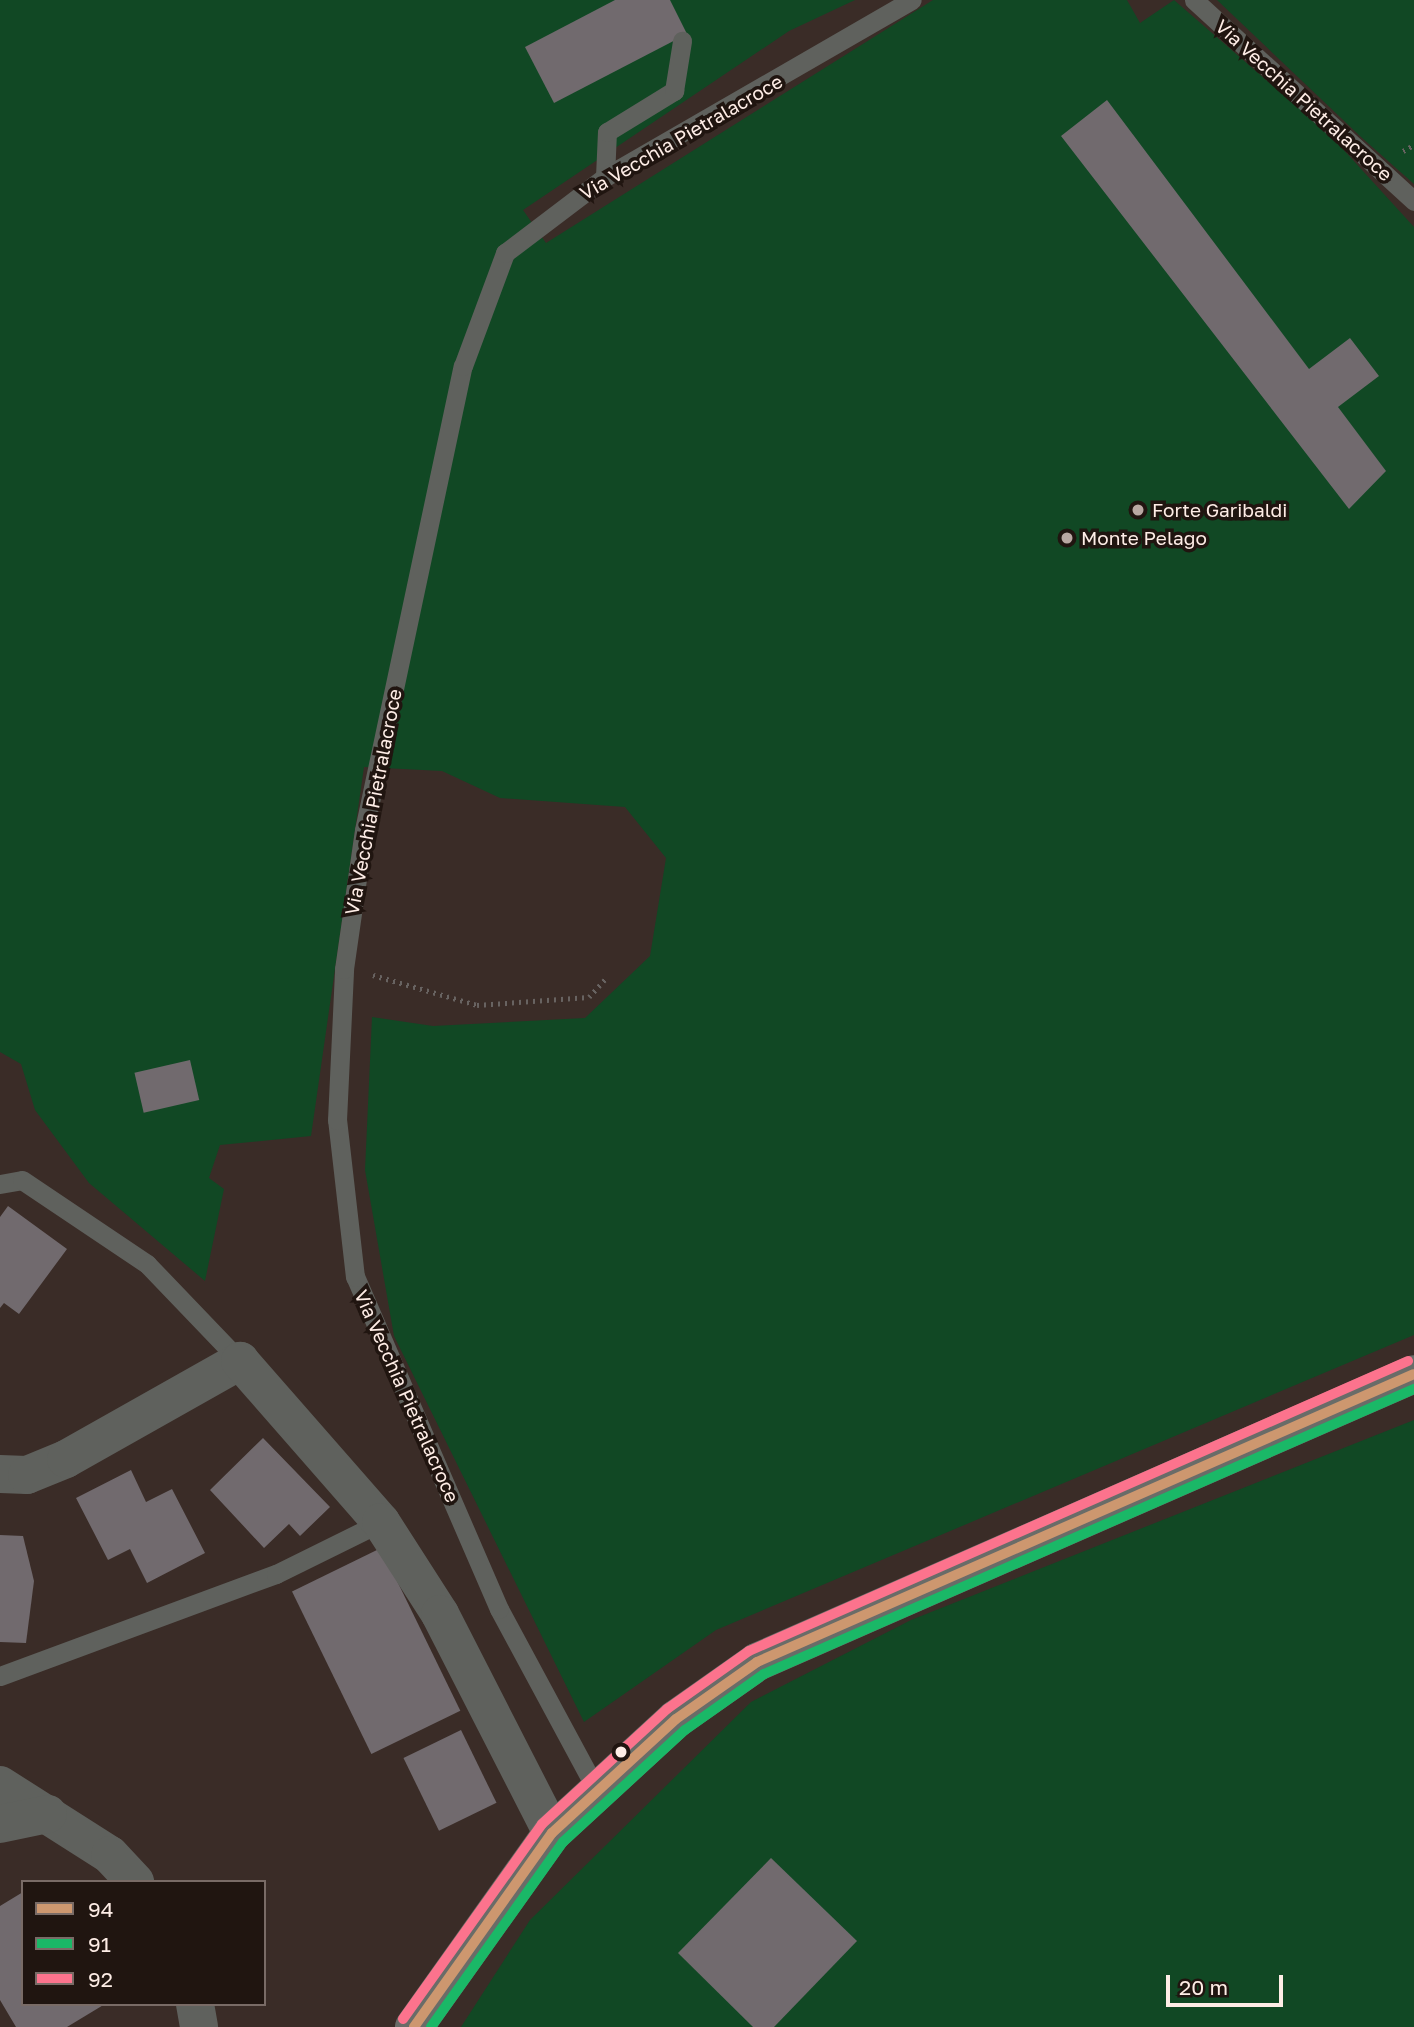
<!DOCTYPE html>
<html>
<head>
<meta charset="utf-8">
<style>
  body { margin:0 }
  #map { position:relative; width:1414px; height:2027px; overflow:hidden; background:#3a2c27; font-family:"Golos Text",sans-serif }
  div>[style] { position:absolute }
  .green>* { inset:0; background:#114824 }
  .building>* { inset:0; background:#716a6e; transform-origin:0 0 }
  .path>* { height:4.5px; margin-top:-2.25px; transform-origin:0; background:repeating-linear-gradient(90deg,#686361 0 2px,transparent 0 7px) }
  .lane>* { height:19px; margin:-9.5px; padding:0 9.5px; transform-origin:9.5px; border-radius:9.5px; background:#5f615d }
  .street>* { height:38px; margin:-19px; padding:0 19px; transform-origin:19px; border-radius:19px; background:#5f615d }
  .secondary>* { height:38px; margin:-19px; padding:0 19px; transform-origin:19px; border-radius:19px; background:#696c68 }
  .bus-1>* { height:10px; margin:-5px; padding:0 5px; transform-origin:5px; border-radius:5px; background:#cd976f }
  .bus-2>* { height:10px; margin:-5px; padding:0 5px; transform-origin:5px; border-radius:5px; background:#1ab867 }
  .bus-3>* { height:10px; margin:-5px; padding:0 5px; transform-origin:5px; border-radius:5px; background:#fc738d }
  .dots>* { width:19px; height:19px; translate:-50% -50%; box-sizing:border-box; border:4px solid #201510; border-radius:50% }
  span { translate:-50% -50%; white-space:nowrap; text-align:center; line-height:1.15; -webkit-text-stroke:7px #201510; paint-order:stroke }
  .street-label { font-size:19px; color:#feede6 }
  .poi-label { font-size:19px; color:#feede6 }
  .left { translate:0 -50%; text-align:left }
  .legend { position:absolute; left:21px; top:1880px; width:245px; height:126px; box-sizing:border-box; background:#201510; border:2px solid #796b66; margin:0; padding:9px 12px; list-style:none; font-size:21px; color:#feede6 }
  .legend li { display:flex; align-items:center; gap:14px; height:35px }
  .legend b { width:35px; border:2px solid #796b66 }
  .scale { position:absolute; left:1166px; top:1975px; width:117px; height:32px; box-sizing:border-box; border:4px solid #feede6; border-top:0; padding-left:9px; font-size:21px; line-height:24px; white-space:nowrap; color:#feede6; -webkit-text-stroke:5px #201510; paint-order:stroke }
</style>
</head>
<body>
<div id="map">
  <div class="green">
    <div style="clip-path:polygon(0 0,855px 0,789px 31px,523px 210px,546px 243px,933px 0,1127px 0,1140px 23px,1174px 0,1331px 136px,1414px 227px,1414px 1335px,716px 1630px,584px 1722px,394px 1336px,365px 1170px,372px 1017px,433px 1026px,585px 1018px,650px 956px,666px 858px,625px 807px,500px 798px,442px 771px,364px 767px,311px 1136px,220px 1145px,209px 1178px,224px 1189px,205px 1281px,89px 1183px,35px 1110px,21px 1064px,0 1052px)"></div>
    <div style="clip-path:polygon(1217px 0,1414px 0,1414px 184px,1361px 137px)"></div>
    <div style="clip-path:polygon(1414px 1420px,1414px 2027px,461px 2027px,530px 1920px,751px 1702px,911px 1620px)"></div>
  </div>
  <div class="building">
    <div style="clip-path:polygon(615px 0,670px 0,687px 34px,554px 103px,525px 47px)"></div>
    <div style="clip-path:polygon(1107px 100px,1309px 369px,1350px 338px,1379px 376px,1338px 407px,1386px 471px,1349px 509px,1061px 136px)"></div>
    <div style="left:190px;top:1060px;width:41px;height:57px;rotate:77deg"></div>
    <div style="clip-path:polygon(8px 1206px,67px 1249px,19px 1314px,4px 1303px,0 1308px,0 1217px)"></div>
    <div style="clip-path:polygon(263px 1438px,330px 1507px,300px 1536px,289px 1524px,264px 1548px,210px 1490px)"></div>
    <div style="clip-path:polygon(131px 1470px,146px 1502px,172px 1489px,205px 1553px,147px 1583px,130px 1549px,108px 1560px,76px 1498px)"></div>
    <div style="clip-path:polygon(0 1535px,23px 1536px,34px 1581px,26px 1643px,0 1642px)"></div>
    <div style="left:381px;top:1548px;width:181px;height:99px;rotate:64deg"></div>
    <div style="left:461px;top:1730px;width:81px;height:64px;rotate:64deg"></div>
    <div style="clip-path:polygon(771px 1858px,857px 1941px,774px 2027px,753px 2027px,678px 1953px)"></div>
    <div style="clip-path:polygon(23px 1892px,23px 2004px,105px 2004px,67px 2027px,16px 2027px,0 2000px,0 1906px)"></div>
  </div>
  <div class="path">
    <div style="left:1403px;top:151px;width:13px;rotate:-29deg"></div>
    <div style="left:373px;top:975px;width:108px;rotate:16.1deg"></div>
    <div style="left:477px;top:1005px;width:112px;rotate:-4.1deg"></div>
    <div style="left:589px;top:997px;width:24px;rotate:-48deg"></div>
  </div>
  <div class="lane">
    <div style="left:1194px;top:0;width:298px;rotate:42.4deg"></div>
    <div style="left:605px;top:177px;width:45px;rotate:-87.5deg"></div>
    <div style="left:607px;top:132px;width:79px;rotate:-31.5deg"></div>
    <div style="left:674px;top:91px;width:51px;rotate:-80.9deg"></div>
    <div style="left:0;top:1184px;width:22px;rotate:-10deg"></div>
    <div style="left:22px;top:1180px;width:151px;rotate:33.9deg"></div>
    <div style="left:147px;top:1264px;width:134px;rotate:46.2deg"></div>
    <div style="left:0;top:1676px;width:294px;rotate:-20.3deg"></div>
    <div style="left:276px;top:1574px;width:117px;rotate:-26.3deg"></div>
    <div style="left:596px;top:1789px;width:204px;rotate:-118.3deg"></div>
    <div style="left:499px;top:1609px;width:362px;rotate:-113.4deg"></div>
    <div style="left:355px;top:1277px;width:158px;rotate:-96.5deg"></div>
    <div style="left:337px;top:1120px;width:151px;rotate:-87.3deg"></div>
    <div style="left:344px;top:969px;width:140px;rotate:-81.8deg"></div>
    <div style="left:364px;top:830px;width:474px;rotate:-78deg"></div>
    <div style="left:463px;top:366px;width:121px;rotate:-69.6deg"></div>
    <div style="left:505px;top:253px;width:126px;rotate:-37.2deg"></div>
    <div style="left:605px;top:177px;width:354px;rotate:-30deg"></div>
  </div>
  <div class="street">
    <div style="left:0;top:1474px;width:27px;rotate:2deg"></div>
    <div style="left:27px;top:1475px;width:42px;rotate:-22.3deg"></div>
    <div style="left:66px;top:1459px;width:200px;rotate:-29.4deg"></div>
    <div style="left:240px;top:1361px;width:214px;rotate:48.8deg"></div>
    <div style="left:381px;top:1522px;width:109px;rotate:57.3deg"></div>
    <div style="left:440px;top:1614px;width:246px;rotate:62.9deg"></div>
    <div style="left:0;top:1785px;width:130px;rotate:32.5deg"></div>
    <div style="left:110px;top:1855px;width:37px;rotate:47deg"></div>
    <div style="left:0;top:1824px;width:49px;rotate:-11.8deg"></div>
    <div style="left:195px;top:2004px;width:23px;rotate:80deg"></div>
  </div>
  <div class="secondary">
    <div style="left:414px;top:2027px;width:238px;rotate:-54.6deg"></div>
    <div style="left:552px;top:1833px;width:168px;rotate:-42.6deg"></div>
    <div style="left:676px;top:1719px;width:99px;rotate:-35.1deg"></div>
    <div style="left:757px;top:1662px;width:717px;rotate:-23.67deg"></div>
  </div>
  <div class="bus-1">
    <div style="left:414px;top:2027px;width:238px;rotate:-54.6deg"></div>
    <div style="left:552px;top:1833px;width:168px;rotate:-42.6deg"></div>
    <div style="left:676px;top:1719px;width:99px;rotate:-35.1deg"></div>
    <div style="left:757px;top:1662px;width:717px;rotate:-23.67deg"></div>
  </div>
  <div class="bus-2">
    <div style="left:431px;top:2027px;width:227px;rotate:-54.5deg"></div>
    <div style="left:563px;top:1842px;width:166px;rotate:-42.6deg"></div>
    <div style="left:685px;top:1730px;width:97px;rotate:-35.3deg"></div>
    <div style="left:764px;top:1674px;width:710px;rotate:-23.68deg"></div>
  </div>
  <div class="bus-3">
    <div style="left:403px;top:2019px;width:239px;rotate:-54.5deg"></div>
    <div style="left:542px;top:1824px;width:170px;rotate:-42.6deg"></div>
    <div style="left:667px;top:1709px;width:100px;rotate:-35.3deg"></div>
    <div style="left:749px;top:1651px;width:720px;rotate:-23.75deg"></div>
  </div>
  <div class="dots">
    <div style="left:1138px;top:510px;background:#b9a9a3"></div>
    <div style="left:1067px;top:538px;background:#b9a9a3"></div>
    <div style="left:621px;top:1752px;background:#feede6"></div>
  </div>
  <div class="street-label">
    <span style="left:1304px;top:100px;rotate:42deg">Via Vecchia Pietralacroce</span>
    <span style="left:681px;top:137px;rotate:-30deg">Via Vecchia Pietralacroce</span>
    <span style="left:373px;top:802px;rotate:-79deg">Via Vecchia Pietralacroce</span>
    <span style="left:407px;top:1396px;rotate:66deg">Via Vecchia Pietralacroce</span>
  </div>
  <div class="poi-label">
    <span class="left" style="left:1152px;top:510px">Forte Garibaldi</span>
    <span class="left" style="left:1081px;top:538px">Monte Pelago</span>
  </div>
  <ul class="legend">
  <li><b style="height:9px;background:#cd976f"></b>94</li>
  <li><b style="height:9px;background:#1ab867"></b>91</li>
  <li><b style="height:9px;background:#fc738d"></b>92</li>
  </ul>
  <div class="scale">20 m</div>
</div>
</body>
</html>
